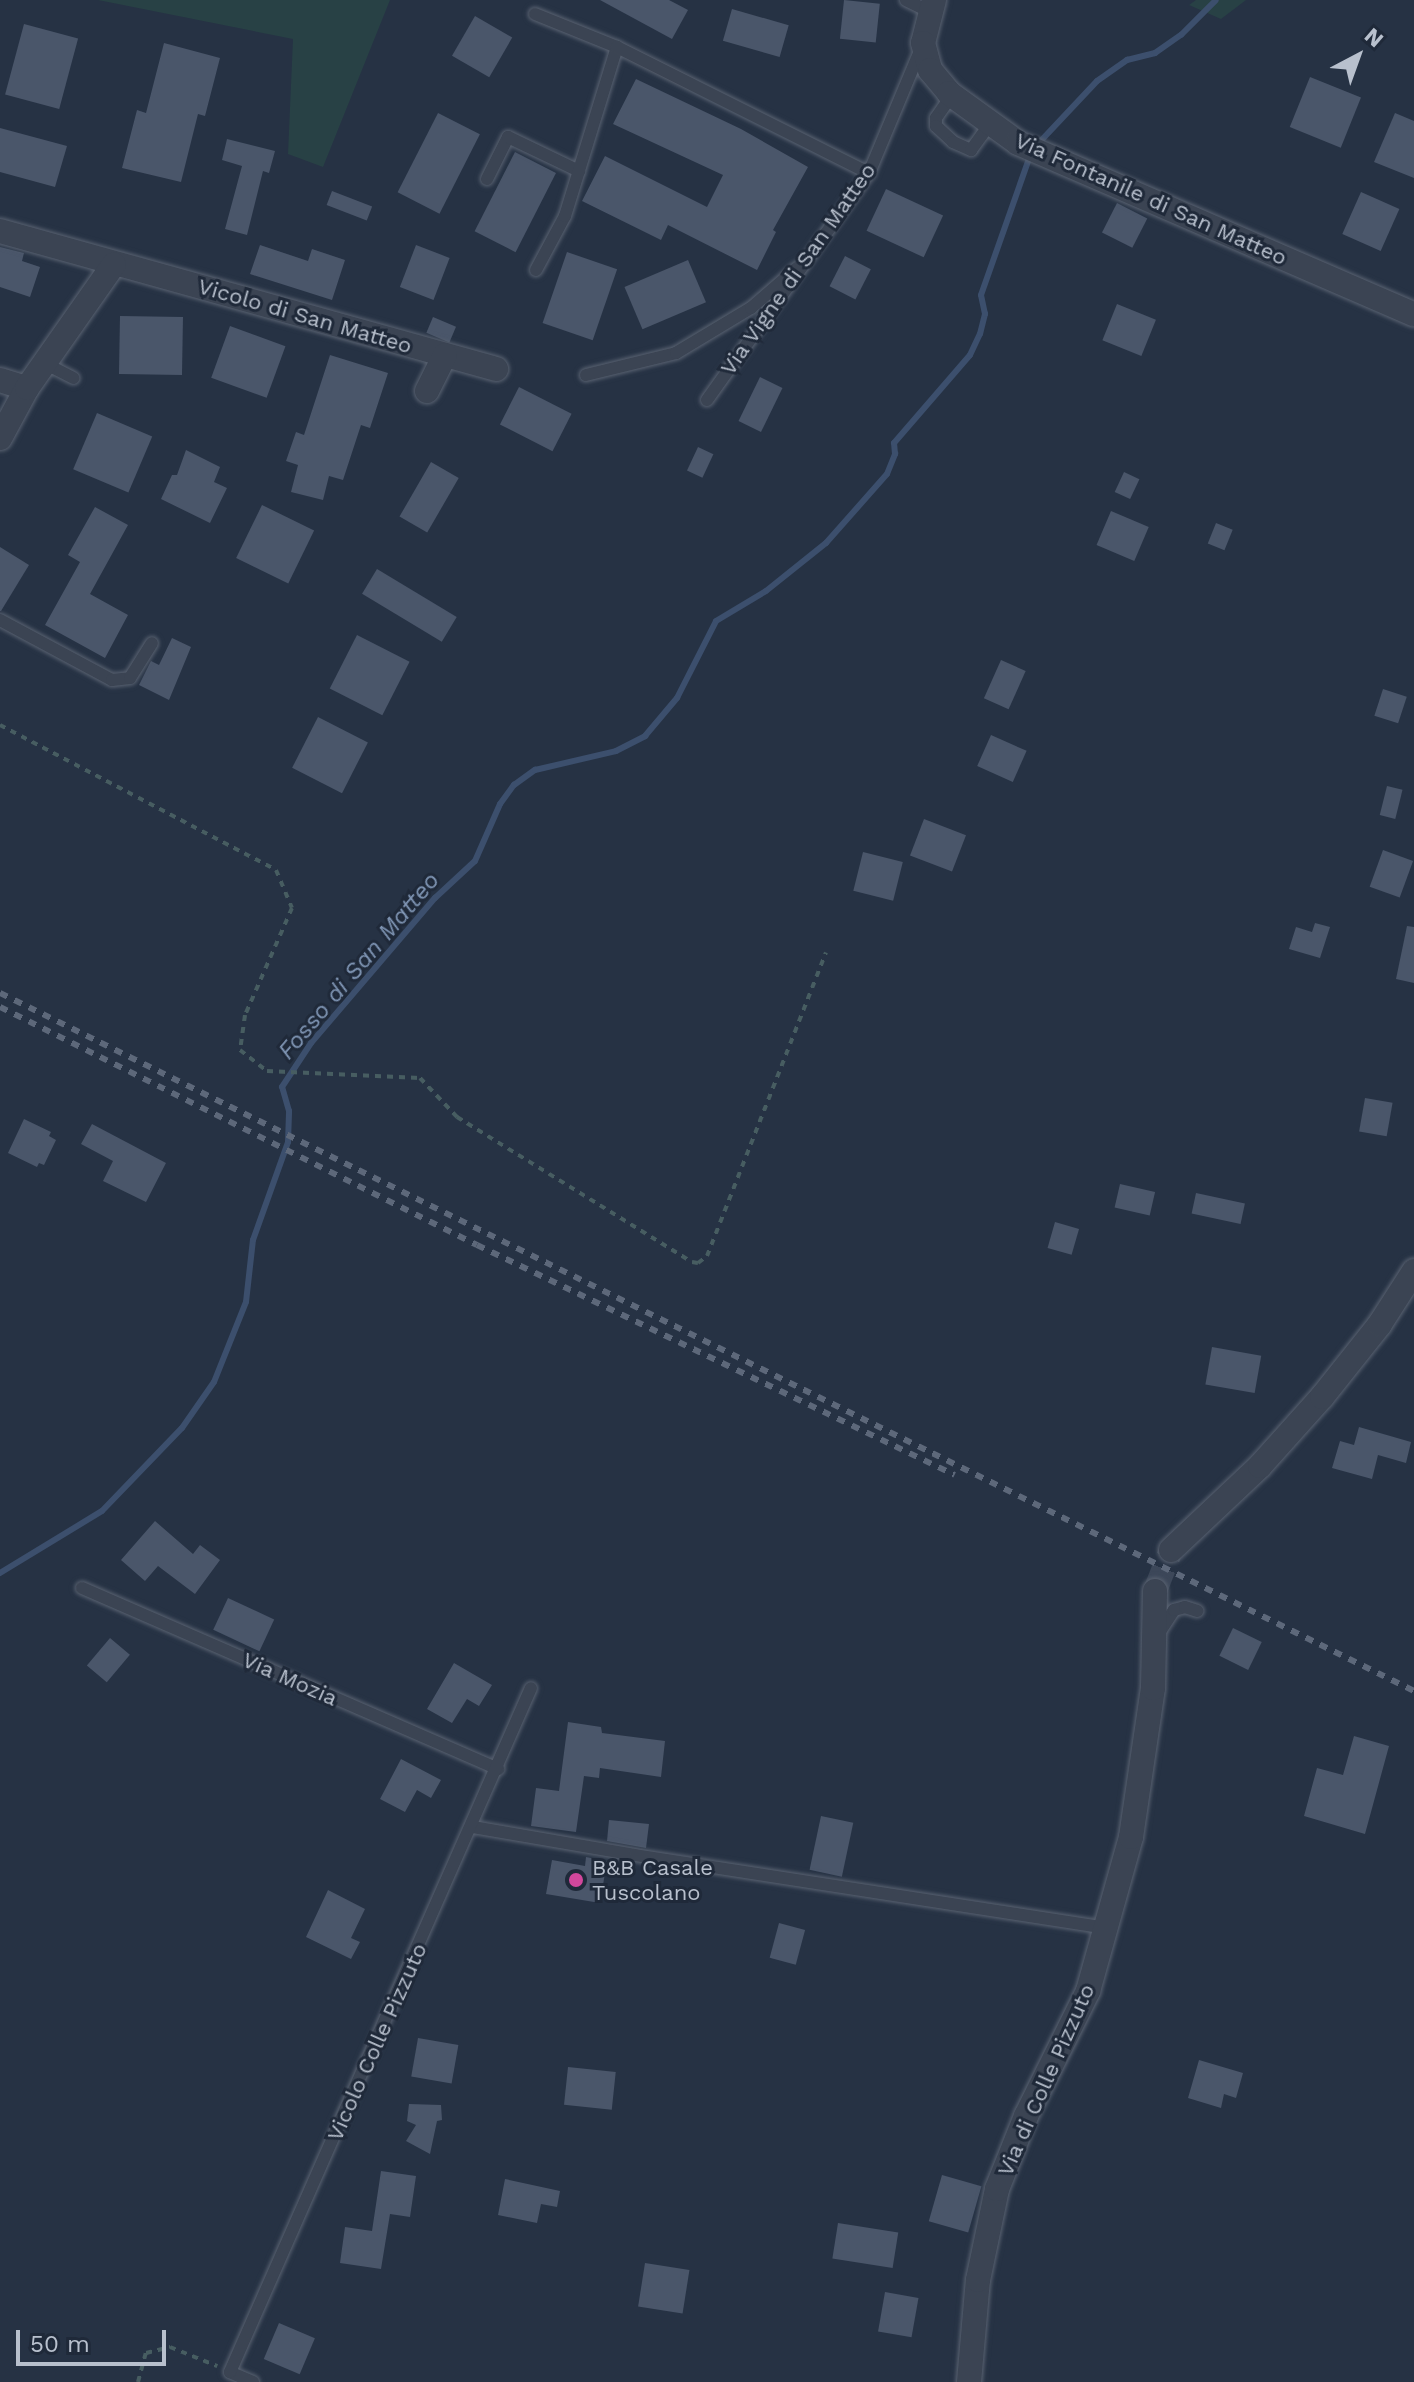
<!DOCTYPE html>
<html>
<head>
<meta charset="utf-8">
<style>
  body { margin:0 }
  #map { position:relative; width:1414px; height:2382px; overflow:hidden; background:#263244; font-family:"Work Sans",sans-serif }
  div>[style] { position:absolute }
  .green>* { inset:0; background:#284145 }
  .stream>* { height:6px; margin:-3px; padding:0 3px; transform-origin:3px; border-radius:3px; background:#3c4f6d }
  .building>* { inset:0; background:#4a566a; transform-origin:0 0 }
  .street-tunnel>* { height:24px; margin-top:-12px; transform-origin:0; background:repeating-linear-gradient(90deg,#3c4759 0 24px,transparent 0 36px) }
  .path>* { height:4px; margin-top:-2px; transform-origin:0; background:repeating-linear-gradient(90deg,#475d61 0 6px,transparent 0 12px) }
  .roads { filter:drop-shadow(0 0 2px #596271) drop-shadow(0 0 2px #596271) }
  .lane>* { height:12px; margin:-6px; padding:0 6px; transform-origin:6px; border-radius:6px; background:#3b4453 }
  .street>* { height:24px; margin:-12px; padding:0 12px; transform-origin:12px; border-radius:12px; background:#3b4453 }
  .rail>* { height:6px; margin-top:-3px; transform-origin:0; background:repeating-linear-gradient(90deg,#5d687a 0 8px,transparent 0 16px) }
  .dots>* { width:22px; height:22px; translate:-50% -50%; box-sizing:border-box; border:4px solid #1f2939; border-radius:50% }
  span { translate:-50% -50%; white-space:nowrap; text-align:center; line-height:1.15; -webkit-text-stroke:6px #1f2939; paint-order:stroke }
  .street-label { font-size:22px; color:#b8c0cd }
  .poi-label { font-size:22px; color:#b8c0cd }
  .left { translate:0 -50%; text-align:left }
  .water-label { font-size:24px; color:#7f95b4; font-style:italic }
  .north { position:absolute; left:1318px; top:16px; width:80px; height:80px; -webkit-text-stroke:6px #1f2939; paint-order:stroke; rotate:41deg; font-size:22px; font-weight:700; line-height:32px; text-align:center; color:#b8c0cd }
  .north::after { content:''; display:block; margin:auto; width:28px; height:36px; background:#b8c0cd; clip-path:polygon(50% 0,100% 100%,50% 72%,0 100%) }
  .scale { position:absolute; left:16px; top:2330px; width:150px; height:36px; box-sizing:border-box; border:4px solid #b8c0cd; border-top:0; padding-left:10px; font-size:24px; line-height:28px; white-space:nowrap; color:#b8c0cd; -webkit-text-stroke:6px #1f2939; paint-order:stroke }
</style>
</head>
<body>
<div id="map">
  <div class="green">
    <div style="clip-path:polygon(98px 0,390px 0,323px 167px,288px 154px,293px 39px)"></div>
    <div style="clip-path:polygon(1196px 0,1246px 0,1221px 19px,1189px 5px)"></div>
  </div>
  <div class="stream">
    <div style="left:1036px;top:146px;width:89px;rotate:-46.8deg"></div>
    <div style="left:1097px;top:81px;width:37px;rotate:-35deg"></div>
    <div style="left:1127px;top:60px;width:29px;rotate:-14deg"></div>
    <div style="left:1155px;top:53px;width:32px;rotate:-35deg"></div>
    <div style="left:1181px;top:35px;width:49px;rotate:-45deg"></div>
    <div style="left:0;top:1573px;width:119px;rotate:-31.3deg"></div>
    <div style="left:102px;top:1511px;width:115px;rotate:-46.1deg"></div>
    <div style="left:182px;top:1428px;width:56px;rotate:-55.2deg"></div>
    <div style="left:214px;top:1382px;width:86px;rotate:-68.2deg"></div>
    <div style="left:246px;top:1302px;width:62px;rotate:-83.6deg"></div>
    <div style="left:253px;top:1240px;width:104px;rotate:-70.3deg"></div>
    <div style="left:288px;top:1142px;width:31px;rotate:-88deg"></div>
    <div style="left:289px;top:1111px;width:25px;rotate:-106deg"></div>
    <div style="left:282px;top:1087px;width:53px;rotate:-56.6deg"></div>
    <div style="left:311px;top:1043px;width:191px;rotate:-49.5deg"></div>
    <div style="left:435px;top:898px;width:54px;rotate:-42.8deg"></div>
    <div style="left:475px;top:861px;width:62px;rotate:-66.3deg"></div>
    <div style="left:500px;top:804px;width:24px;rotate:-54deg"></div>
    <div style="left:514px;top:785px;width:26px;rotate:-36deg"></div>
    <div style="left:535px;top:770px;width:83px;rotate:-13.2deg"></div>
    <div style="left:616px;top:751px;width:33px;rotate:-27deg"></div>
    <div style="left:645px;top:736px;width:50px;rotate:-49.9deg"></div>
    <div style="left:677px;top:698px;width:86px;rotate:-63.1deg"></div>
    <div style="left:716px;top:621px;width:58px;rotate:-31deg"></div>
    <div style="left:766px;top:591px;width:77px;rotate:-38.7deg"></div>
    <div style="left:826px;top:543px;width:92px;rotate:-48.5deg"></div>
    <div style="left:887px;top:474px;width:22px;rotate:-68deg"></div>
    <div style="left:895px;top:454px;width:11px;rotate:-95deg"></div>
    <div style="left:894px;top:443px;width:116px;rotate:-49.2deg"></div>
    <div style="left:970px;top:355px;width:23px;rotate:-65deg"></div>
    <div style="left:980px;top:334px;width:21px;rotate:-76deg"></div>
    <div style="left:985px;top:314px;width:19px;rotate:-102deg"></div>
    <div style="left:981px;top:295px;width:147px;rotate:-70.6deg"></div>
  </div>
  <div class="building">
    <div style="clip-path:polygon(600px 0,669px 0,688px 10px,672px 39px)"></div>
    <div style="left:844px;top:0;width:36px;height:39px;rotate:6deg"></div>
    <div style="left:732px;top:9px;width:59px;height:33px;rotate:16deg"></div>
    <div style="left:475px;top:16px;width:43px;height:46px;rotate:30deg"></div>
    <div style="left:24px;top:24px;width:56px;height:73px;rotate:15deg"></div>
    <div style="clip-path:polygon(164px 43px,220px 58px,205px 116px,198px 114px,181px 182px,122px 168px,137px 110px,146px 113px)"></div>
    <div style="left:1310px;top:77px;width:55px;height:54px;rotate:22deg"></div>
    <div style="clip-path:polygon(636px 79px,741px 129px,808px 167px,773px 230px,776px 232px,757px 270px,668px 225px,661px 240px,582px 201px,605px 156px,707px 207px,723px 175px,613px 124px)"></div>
    <div style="left:438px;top:113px;width:47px;height:89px;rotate:27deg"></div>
    <div style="clip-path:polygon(1395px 113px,1414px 121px,1414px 178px,1374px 162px)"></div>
    <div style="clip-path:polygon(0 128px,67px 146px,55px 187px,0 172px)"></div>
    <div style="clip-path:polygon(227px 139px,275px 151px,269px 173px,263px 171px,247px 235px,225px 229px,242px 166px,222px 160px)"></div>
    <div style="left:515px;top:152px;width:46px;height:89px;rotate:27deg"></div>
    <div style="left:886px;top:189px;width:63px;height:46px;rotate:25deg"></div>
    <div style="left:332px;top:191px;width:43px;height:15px;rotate:21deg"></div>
    <div style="left:1361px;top:192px;width:42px;height:46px;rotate:24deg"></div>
    <div style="left:1117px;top:203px;width:34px;height:33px;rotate:27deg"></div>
    <div style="clip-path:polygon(260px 245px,308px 261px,312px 249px,345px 260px,332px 300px,250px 274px)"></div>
    <div style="left:416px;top:245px;width:36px;height:45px;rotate:21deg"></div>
    <div style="clip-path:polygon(0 247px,24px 253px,22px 261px,40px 267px,30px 297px,0 287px)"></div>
    <div style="left:567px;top:252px;width:53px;height:75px;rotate:19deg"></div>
    <div style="left:845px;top:256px;width:29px;height:34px;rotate:27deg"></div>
    <div style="left:688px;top:260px;width:46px;height:69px;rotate:67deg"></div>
    <div style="left:1117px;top:304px;width:42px;height:39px;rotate:22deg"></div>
    <div style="left:120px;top:316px;width:63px;height:58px;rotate:1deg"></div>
    <div style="left:433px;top:317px;width:25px;height:17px;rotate:23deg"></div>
    <div style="left:230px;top:326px;width:59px;height:55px;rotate:20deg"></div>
    <div style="clip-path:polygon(330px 355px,388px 373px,370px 428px,361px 425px,343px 480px,329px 476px,323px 500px,291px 492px,298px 465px,286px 461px,296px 432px,304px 435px)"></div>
    <div style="left:760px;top:377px;width:25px;height:49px;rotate:26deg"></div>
    <div style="left:519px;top:387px;width:59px;height:42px;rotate:27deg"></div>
    <div style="left:97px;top:413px;width:60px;height:61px;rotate:23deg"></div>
    <div style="left:698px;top:447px;width:17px;height:26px;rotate:25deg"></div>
    <div style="clip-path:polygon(186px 450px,220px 467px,214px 482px,227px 488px,210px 523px,161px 499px,172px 475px,177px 475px)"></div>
    <div style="left:431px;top:462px;width:32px;height:63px;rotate:30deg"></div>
    <div style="left:1124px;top:472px;width:17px;height:22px;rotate:25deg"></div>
    <div style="left:262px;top:505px;width:58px;height:59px;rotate:26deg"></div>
    <div style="clip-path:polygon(95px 507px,128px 525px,90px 594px,128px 615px,105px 658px,45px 625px,80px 562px,68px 555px)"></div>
    <div style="left:1111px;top:511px;width:41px;height:37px;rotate:23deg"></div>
    <div style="left:1216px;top:523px;width:18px;height:22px;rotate:22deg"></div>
    <div style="clip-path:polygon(0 547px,29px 565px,1px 611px,0 611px)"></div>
    <div style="left:377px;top:569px;width:93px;height:29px;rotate:31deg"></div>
    <div style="left:357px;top:635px;width:59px;height:60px;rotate:27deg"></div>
    <div style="clip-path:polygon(172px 638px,191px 647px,169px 700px,139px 685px,151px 661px,159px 665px)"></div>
    <div style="left:1001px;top:660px;width:27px;height:42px;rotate:24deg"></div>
    <div style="left:1383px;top:689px;width:25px;height:28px;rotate:18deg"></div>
    <div style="left:318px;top:717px;width:56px;height:57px;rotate:27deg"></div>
    <div style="left:991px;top:735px;width:39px;height:34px;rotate:24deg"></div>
    <div style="left:1387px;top:786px;width:16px;height:30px;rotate:14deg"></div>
    <div style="left:924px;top:819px;width:45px;height:39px;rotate:21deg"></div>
    <div style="left:1383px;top:850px;width:32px;height:39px;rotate:20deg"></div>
    <div style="left:863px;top:852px;width:41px;height:40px;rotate:14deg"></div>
    <div style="clip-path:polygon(1315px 923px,1330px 927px,1320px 958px,1289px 949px,1296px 927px,1312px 932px)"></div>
    <div style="clip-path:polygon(1407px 926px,1414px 927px,1414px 983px,1396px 979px)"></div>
    <div style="left:1365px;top:1098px;width:28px;height:34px;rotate:10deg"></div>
    <div style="clip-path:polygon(24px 1119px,51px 1132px,49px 1136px,56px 1140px,44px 1165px,39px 1163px,37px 1167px,8px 1153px)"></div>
    <div style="clip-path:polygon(92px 1124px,166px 1163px,146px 1202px,103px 1181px,113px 1161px,81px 1144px)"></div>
    <div style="left:1120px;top:1184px;width:36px;height:24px;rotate:13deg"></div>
    <div style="left:1196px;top:1193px;width:50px;height:21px;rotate:12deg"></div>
    <div style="left:1055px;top:1222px;width:25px;height:27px;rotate:16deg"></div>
    <div style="left:1212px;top:1347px;width:50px;height:38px;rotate:10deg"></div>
    <div style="clip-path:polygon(1359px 1427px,1411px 1442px,1406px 1463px,1378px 1455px,1372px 1479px,1332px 1468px,1340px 1441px,1354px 1445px)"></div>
    <div style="clip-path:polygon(155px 1521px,193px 1554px,200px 1545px,220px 1560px,195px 1594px,158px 1566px,145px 1581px,121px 1560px)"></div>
    <div style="left:228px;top:1598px;width:51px;height:35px;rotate:25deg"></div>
    <div style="left:1233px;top:1628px;width:32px;height:31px;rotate:26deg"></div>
    <div style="left:110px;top:1638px;width:26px;height:36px;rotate:40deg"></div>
    <div style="clip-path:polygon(454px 1663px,492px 1685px,479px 1706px,467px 1699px,452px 1723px,427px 1709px)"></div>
    <div style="clip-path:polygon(568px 1722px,601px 1727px,602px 1733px,665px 1741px,661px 1777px,600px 1768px,599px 1778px,584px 1776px,576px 1832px,531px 1826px,536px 1788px,559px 1791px)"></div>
    <div style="clip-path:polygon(1354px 1736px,1389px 1746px,1365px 1834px,1304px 1816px,1317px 1768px,1343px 1775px)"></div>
    <div style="clip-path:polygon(401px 1759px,441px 1780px,431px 1798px,417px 1790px,405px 1812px,380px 1799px)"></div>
    <div style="left:821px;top:1816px;width:33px;height:55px;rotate:12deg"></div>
    <div style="clip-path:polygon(609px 1820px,649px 1824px,646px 1848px,607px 1841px)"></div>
    <div style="clip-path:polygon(586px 1857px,607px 1861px,600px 1903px,546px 1894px,552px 1860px,585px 1866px)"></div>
    <div style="clip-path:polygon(328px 1890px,365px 1909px,351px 1938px,360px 1942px,351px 1959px,306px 1937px)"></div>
    <div style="left:779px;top:1923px;width:27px;height:36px;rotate:15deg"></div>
    <div style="left:418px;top:2038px;width:41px;height:39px;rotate:10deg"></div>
    <div style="clip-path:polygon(1199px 2060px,1243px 2073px,1236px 2098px,1224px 2094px,1221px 2108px,1188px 2098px)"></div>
    <div style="left:568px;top:2067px;width:48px;height:38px;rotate:6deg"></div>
    <div style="clip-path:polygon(409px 2104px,441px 2105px,442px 2120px,437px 2121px,430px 2154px,406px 2141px,416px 2125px,407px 2121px)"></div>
    <div style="clip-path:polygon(381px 2171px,416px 2176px,410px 2217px,390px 2214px,381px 2269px,340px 2263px,345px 2227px,372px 2231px)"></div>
    <div style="left:942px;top:2175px;width:41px;height:48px;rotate:16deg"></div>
    <div style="clip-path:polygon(505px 2179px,560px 2191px,557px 2207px,541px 2204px,537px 2223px,498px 2215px)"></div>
    <div style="left:838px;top:2223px;width:61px;height:36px;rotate:9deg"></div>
    <div style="left:645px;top:2263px;width:45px;height:44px;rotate:9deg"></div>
    <div style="left:885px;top:2292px;width:34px;height:40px;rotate:10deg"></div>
    <div style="left:279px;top:2323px;width:39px;height:39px;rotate:23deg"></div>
  </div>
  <div class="street-tunnel">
    <div style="left:1155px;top:1591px;width:44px;rotate:-68.7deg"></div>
  </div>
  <div class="path">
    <div style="left:0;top:725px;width:312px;rotate:27.7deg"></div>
    <div style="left:276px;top:870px;width:41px;rotate:67.2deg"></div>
    <div style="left:292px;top:908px;width:117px;rotate:113.7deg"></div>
    <div style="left:245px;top:1015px;width:35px;rotate:98deg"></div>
    <div style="left:240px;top:1050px;width:34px;rotate:38deg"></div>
    <div style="left:267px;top:1071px;width:153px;rotate:2.6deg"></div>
    <div style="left:420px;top:1078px;width:54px;rotate:46.5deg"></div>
    <div style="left:457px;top:1117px;width:276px;rotate:31.7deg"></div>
    <div style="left:692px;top:1262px;width:6px;rotate:9deg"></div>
    <div style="left:698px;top:1263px;width:11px;rotate:-38deg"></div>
    <div style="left:707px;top:1256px;width:326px;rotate:-68.6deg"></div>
    <div style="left:138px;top:2382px;width:30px;rotate:-75deg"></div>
    <div style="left:146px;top:2353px;width:25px;rotate:-14deg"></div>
    <div style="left:170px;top:2347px;width:51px;rotate:22deg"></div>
  </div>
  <div class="roads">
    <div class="lane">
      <div style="left:906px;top:0;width:28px;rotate:26deg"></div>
      <div style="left:535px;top:14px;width:88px;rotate:21.9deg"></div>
      <div style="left:952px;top:95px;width:28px;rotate:125deg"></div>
      <div style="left:936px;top:118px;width:8px;rotate:90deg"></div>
      <div style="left:936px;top:126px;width:23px;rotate:43deg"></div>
      <div style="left:953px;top:142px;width:20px;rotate:24deg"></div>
      <div style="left:971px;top:150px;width:32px;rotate:-54deg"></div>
      <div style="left:487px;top:179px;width:47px;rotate:-63.4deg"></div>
      <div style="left:508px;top:137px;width:79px;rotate:25.6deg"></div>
      <div style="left:536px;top:270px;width:61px;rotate:-61.8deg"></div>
      <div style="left:565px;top:216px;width:177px;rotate:-72.9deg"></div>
      <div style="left:617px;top:47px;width:282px;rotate:26.6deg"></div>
      <div style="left:44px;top:363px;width:33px;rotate:27deg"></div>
      <div style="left:586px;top:375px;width:93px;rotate:-13.7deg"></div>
      <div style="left:676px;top:353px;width:87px;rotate:-31deg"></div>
      <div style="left:751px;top:308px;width:61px;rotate:-41deg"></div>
      <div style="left:707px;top:400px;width:279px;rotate:-54.5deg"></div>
      <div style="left:869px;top:173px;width:138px;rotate:-67.3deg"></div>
      <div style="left:0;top:620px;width:127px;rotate:28.2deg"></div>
      <div style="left:112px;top:680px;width:18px;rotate:-6deg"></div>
      <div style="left:130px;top:678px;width:41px;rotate:-57.8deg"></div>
      <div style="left:82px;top:1588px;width:454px;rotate:23.5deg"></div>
      <div style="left:1161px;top:1630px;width:24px;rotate:-57deg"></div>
      <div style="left:1174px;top:1610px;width:11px;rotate:-15deg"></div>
      <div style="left:1185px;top:1607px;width:13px;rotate:18deg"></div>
      <div style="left:473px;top:1827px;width:164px;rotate:9.8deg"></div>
      <div style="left:635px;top:1855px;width:478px;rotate:8.8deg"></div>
      <div style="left:253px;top:2382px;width:25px;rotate:-157deg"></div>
      <div style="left:230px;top:2372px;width:747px;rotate:-66.25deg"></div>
    </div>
    <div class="street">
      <div style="left:934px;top:0;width:44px;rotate:104.3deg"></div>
      <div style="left:923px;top:43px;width:28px;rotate:75deg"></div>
      <div style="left:930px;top:70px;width:30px;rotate:50deg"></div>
      <div style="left:949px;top:93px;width:85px;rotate:35.9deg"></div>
      <div style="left:1018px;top:143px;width:431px;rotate:23.4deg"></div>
      <div style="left:0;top:231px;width:515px;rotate:15.55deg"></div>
      <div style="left:0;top:380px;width:28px;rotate:17deg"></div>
      <div style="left:427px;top:391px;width:40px;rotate:-63.4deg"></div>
      <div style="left:0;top:438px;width:57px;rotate:-61.6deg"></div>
      <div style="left:27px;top:388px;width:151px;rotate:-54.9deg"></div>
      <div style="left:1171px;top:1550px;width:122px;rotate:-43.3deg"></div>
      <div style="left:1260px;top:1466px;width:93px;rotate:-48.1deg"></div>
      <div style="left:1322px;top:1397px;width:93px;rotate:-51.5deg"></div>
      <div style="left:1380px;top:1324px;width:63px;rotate:-57.3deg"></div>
      <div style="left:969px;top:2382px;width:102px;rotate:-85deg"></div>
      <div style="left:978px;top:2280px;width:93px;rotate:-78.2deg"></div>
      <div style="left:997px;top:2189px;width:79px;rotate:-68.3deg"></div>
      <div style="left:1026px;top:2116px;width:140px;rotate:-63.6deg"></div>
      <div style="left:1088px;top:1991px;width:160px;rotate:-74.4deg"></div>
      <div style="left:1131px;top:1837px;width:151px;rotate:-81.6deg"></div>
      <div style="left:1153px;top:1688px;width:97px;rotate:-88.8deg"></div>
    </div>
  </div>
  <div class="rail">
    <div style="left:0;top:993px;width:1577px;rotate:26.27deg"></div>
    <div style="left:0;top:1007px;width:533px;rotate:26.52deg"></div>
    <div style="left:477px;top:1245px;width:530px;rotate:25.7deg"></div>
  </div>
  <div class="dots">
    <div style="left:576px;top:1880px;background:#d1479c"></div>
  </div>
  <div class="street-label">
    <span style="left:1151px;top:199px;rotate:24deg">Via Fontanile di San Matteo</span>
    <span style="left:798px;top:269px;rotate:-55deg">Via Vigne di San Matteo</span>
    <span style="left:305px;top:316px;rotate:16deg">Vicolo di San Matteo</span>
    <span style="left:290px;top:1679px;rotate:24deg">Via Mozia</span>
    <span style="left:377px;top:2042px;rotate:-66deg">Vicolo Colle Pizzuto</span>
    <span style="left:1046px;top:2080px;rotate:-66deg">Via di Colle Pizzuto</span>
  </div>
  <div class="poi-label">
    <span class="left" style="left:592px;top:1880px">B&amp;B Casale<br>Tuscolano</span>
  </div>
  <div class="water-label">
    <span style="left:359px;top:966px;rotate:-50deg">Fosso di San Matteo</span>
  </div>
  <div class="north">N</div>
  <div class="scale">50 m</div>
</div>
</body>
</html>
